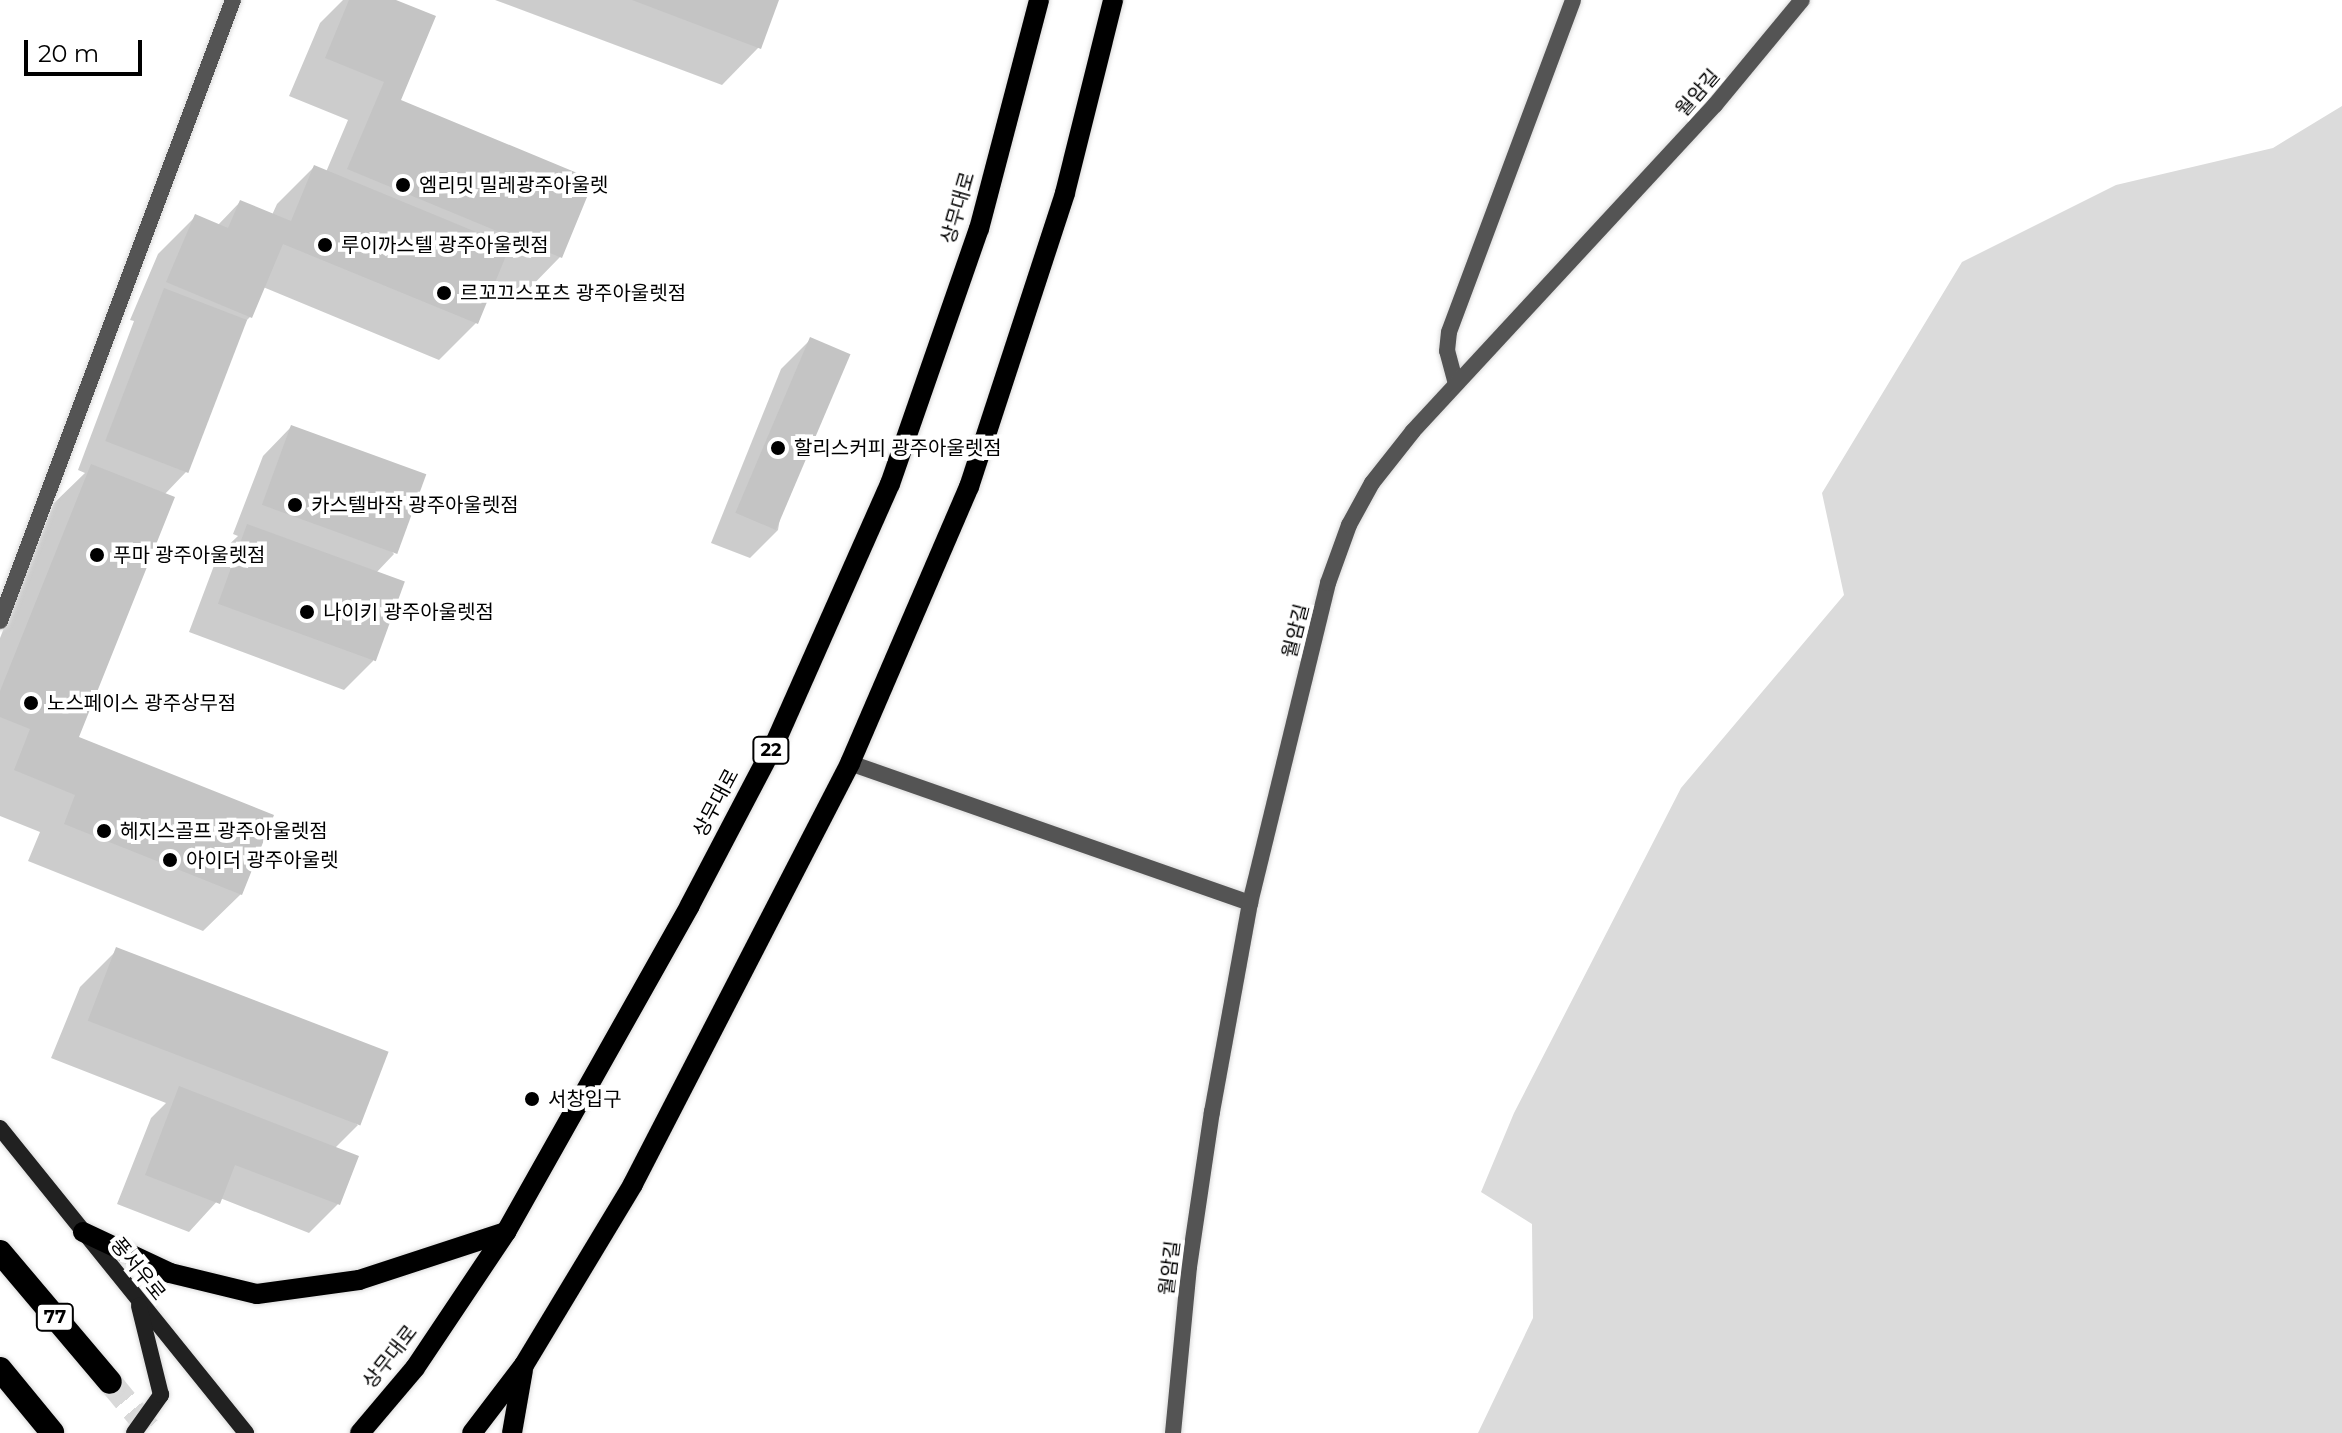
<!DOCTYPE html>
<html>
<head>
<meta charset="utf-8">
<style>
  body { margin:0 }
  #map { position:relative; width:2342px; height:1433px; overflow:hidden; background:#fff; font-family:Montserrat,"Noto Sans KR",sans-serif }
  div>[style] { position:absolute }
  .green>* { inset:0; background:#dbdbdb }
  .shadow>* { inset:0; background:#0003 }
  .building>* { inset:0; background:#c4c4c4; transform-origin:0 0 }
  .highway-tunnel>* { height:24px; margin-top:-12px; transform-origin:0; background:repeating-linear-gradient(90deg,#d9d9d9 0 24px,transparent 0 36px) }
  .roads { filter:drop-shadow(0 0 2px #dbdbdb) drop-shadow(0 0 2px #dbdbdb) }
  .lane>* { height:16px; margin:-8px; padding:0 8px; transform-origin:8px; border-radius:8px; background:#545454 }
  .street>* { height:16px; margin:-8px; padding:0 8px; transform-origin:8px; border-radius:8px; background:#545454 }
  .secondary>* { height:16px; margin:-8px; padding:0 8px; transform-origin:8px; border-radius:8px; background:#212121 }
  .primary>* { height:20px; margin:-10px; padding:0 10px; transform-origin:10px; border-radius:10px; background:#000 }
  .highway>* { height:24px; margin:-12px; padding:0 12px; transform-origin:12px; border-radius:12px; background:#000 }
  .dots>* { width:22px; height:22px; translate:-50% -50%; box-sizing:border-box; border:4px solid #fff; border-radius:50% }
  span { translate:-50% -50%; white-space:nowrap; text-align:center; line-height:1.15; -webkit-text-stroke:8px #fff; paint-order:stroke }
  .shield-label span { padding:2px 6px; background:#fff; border:2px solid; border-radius:6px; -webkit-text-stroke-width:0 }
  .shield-label { font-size:18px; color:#000; font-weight:700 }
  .street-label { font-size:20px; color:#000 }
  .poi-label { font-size:20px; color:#000 }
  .left { translate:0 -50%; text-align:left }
  .scale { position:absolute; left:24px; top:40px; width:118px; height:36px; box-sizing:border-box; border:4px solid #000; border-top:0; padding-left:10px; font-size:24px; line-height:28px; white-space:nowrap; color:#000; -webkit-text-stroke:6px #fff; paint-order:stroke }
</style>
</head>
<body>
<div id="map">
  <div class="green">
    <div style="clip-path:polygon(2342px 106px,2342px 1433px,1478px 1433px,1533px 1318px,1532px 1224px,1481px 1192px,1514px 1113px,1681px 788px,1844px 595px,1822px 493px,1962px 262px,2116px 185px,2273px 148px)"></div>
  </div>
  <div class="shadow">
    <div style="clip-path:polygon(343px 0,391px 0,398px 101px,592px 181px,560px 257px,523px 295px,493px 282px,476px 323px,439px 360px,263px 287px,250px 317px,242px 325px,186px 472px,164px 495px,76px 738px,241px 894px,203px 931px,28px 861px,40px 832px,0 816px,0 638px,54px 503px,85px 473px,78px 470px,134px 321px,130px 320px,158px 254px,195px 217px,217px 226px,240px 202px,272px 215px,277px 204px,314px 167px,326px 172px,348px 120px,289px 96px,320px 23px)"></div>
    <div style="clip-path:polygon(495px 0,777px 0,759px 47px,722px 85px)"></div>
    <div style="clip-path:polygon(810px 340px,778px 530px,750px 558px,711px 543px,781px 369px)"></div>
    <div style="clip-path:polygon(291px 427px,394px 554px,375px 574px,373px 661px,344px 690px,189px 632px,218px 555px,238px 536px,233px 534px,263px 456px)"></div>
    <div style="clip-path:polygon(117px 950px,358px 1125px,334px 1149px,356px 1157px,338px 1204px,309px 1233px,220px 1198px,189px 1232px,117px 1204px,151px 1118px,166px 1103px,51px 1058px,80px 987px)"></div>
  </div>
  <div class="building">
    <div style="clip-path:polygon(349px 0,396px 0,436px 16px,401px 100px,594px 180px,562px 258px,347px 169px,384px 82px,325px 58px)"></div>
    <div style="clip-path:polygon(632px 0,779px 0,761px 49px)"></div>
    <div style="clip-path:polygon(314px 165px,510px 246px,478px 324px,283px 244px,252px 318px,166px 282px,195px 214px,228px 228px,240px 200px,291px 221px)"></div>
    <div style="left:164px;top:288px;width:89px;height:164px;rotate:21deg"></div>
    <div style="left:810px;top:337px;width:44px;height:191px;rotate:23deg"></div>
    <div style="left:291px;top:425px;width:144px;height:85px;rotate:20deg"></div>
    <div style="clip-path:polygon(91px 464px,175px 497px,79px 737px,274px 815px,242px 895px,64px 824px,75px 795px,14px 770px,30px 729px,0 717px,0 691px)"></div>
    <div style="left:247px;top:524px;width:168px;height:85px;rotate:20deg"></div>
    <div style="left:116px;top:947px;width:292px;height:79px;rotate:21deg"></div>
    <div style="clip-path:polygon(179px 1086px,359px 1156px,340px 1205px,235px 1165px,220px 1204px,145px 1175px)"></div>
  </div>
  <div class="highway-tunnel">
    <div style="left:110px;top:1382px;width:66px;rotate:50.5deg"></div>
  </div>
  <div class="roads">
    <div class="lane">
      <div style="left:1456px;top:384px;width:34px;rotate:-105deg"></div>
      <div style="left:1447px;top:351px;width:19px;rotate:-84deg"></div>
      <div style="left:1449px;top:332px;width:354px;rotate:-69.5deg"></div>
      <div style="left:0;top:621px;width:663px;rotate:-69.43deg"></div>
      <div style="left:850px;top:763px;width:424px;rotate:19.3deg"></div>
    </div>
    <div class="street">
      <div style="left:1173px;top:1433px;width:167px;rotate:-84.5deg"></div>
      <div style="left:1189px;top:1267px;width:157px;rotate:-81.6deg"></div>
      <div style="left:1212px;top:1112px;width:212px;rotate:-79.7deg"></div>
      <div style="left:1250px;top:903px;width:329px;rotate:-76.3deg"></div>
      <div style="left:1328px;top:583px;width:62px;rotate:-70.1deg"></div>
      <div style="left:1349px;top:525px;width:48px;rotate:-61.3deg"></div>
      <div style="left:1372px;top:483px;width:66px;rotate:-51.7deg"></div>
      <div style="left:1413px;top:431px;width:444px;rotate:-47.2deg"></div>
      <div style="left:1715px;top:105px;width:136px;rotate:-50.4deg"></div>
    </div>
    <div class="secondary">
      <div style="left:0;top:1128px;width:392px;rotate:51.1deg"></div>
      <div style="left:134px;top:1433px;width:47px;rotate:-54.6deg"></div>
      <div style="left:161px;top:1395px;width:92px;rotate:-103.9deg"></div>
    </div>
    <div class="primary">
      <div style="left:83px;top:1232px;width:96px;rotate:25.2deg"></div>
      <div style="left:170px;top:1273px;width:89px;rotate:13.6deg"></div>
      <div style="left:257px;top:1294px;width:103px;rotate:-7.8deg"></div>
      <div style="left:359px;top:1280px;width:155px;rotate:-18.1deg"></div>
      <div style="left:360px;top:1433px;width:85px;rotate:-49.8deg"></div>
      <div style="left:415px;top:1368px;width:164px;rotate:-56.2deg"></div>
      <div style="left:506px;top:1232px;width:375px;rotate:-60.6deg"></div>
      <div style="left:690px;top:905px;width:185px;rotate:-62.3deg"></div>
      <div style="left:776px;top:741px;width:281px;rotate:-66.1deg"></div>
      <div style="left:890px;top:484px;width:270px;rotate:-70.8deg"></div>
      <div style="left:979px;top:229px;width:237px;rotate:-75.3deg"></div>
      <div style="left:472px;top:1433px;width:86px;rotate:-52.6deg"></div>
      <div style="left:524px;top:1365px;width:211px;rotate:-58.9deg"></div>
      <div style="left:633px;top:1184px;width:474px;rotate:-62.7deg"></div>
      <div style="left:850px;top:763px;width:301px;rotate:-66.7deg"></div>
      <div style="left:969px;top:487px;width:309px;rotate:-71.9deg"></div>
      <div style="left:1065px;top:193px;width:199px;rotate:-76deg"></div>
      <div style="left:512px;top:1433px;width:64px;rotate:-80.1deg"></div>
    </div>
    <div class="highway">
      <div style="left:0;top:1252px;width:170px;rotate:49.8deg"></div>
      <div style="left:0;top:1369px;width:82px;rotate:50.5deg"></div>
    </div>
  </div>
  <div class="dots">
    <div style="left:403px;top:185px;background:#000"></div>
    <div style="left:325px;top:245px;background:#000"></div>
    <div style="left:444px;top:293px;background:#000"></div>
    <div style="left:778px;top:448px;background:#000"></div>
    <div style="left:295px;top:505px;background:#000"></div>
    <div style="left:97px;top:555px;background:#000"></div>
    <div style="left:307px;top:612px;background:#000"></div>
    <div style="left:31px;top:703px;background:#000"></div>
    <div style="left:104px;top:831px;background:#000"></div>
    <div style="left:170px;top:860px;background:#000"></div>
    <div style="left:532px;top:1099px;background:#000"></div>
  </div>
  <div class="shield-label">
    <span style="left:771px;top:750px">22</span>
    <span style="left:55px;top:1317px">77</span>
  </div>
  <div class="street-label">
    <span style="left:1698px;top:93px;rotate:-49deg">월암길</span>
    <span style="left:958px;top:208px;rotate:-74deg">상무대로</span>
    <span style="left:1296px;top:631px;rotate:-76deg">월암길</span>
    <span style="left:716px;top:803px;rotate:-62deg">상무대로</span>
    <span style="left:1170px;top:1268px;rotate:-83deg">월암길</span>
    <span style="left:138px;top:1269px;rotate:51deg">풍서우로</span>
    <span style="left:390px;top:1357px;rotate:-52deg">상무대로</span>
  </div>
  <div class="poi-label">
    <span class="left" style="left:419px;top:185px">엠리밋 밀레광주아울렛</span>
    <span class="left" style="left:341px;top:245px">루이까스텔 광주아울렛점</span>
    <span class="left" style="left:460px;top:293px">르꼬끄스포츠 광주아울렛점</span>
    <span class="left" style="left:794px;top:448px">할리스커피 광주아울렛점</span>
    <span class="left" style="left:311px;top:505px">카스텔바작 광주아울렛점</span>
    <span class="left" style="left:113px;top:555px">푸마 광주아울렛점</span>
    <span class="left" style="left:323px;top:612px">나이키 광주아울렛점</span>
    <span class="left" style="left:47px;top:703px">노스페이스 광주상무점</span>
    <span class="left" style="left:120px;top:831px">헤지스골프 광주아울렛점</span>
    <span class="left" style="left:186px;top:860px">아이더 광주아울렛</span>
    <span class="left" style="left:548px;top:1099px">서창입구</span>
  </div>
  <div class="scale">20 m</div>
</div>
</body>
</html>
